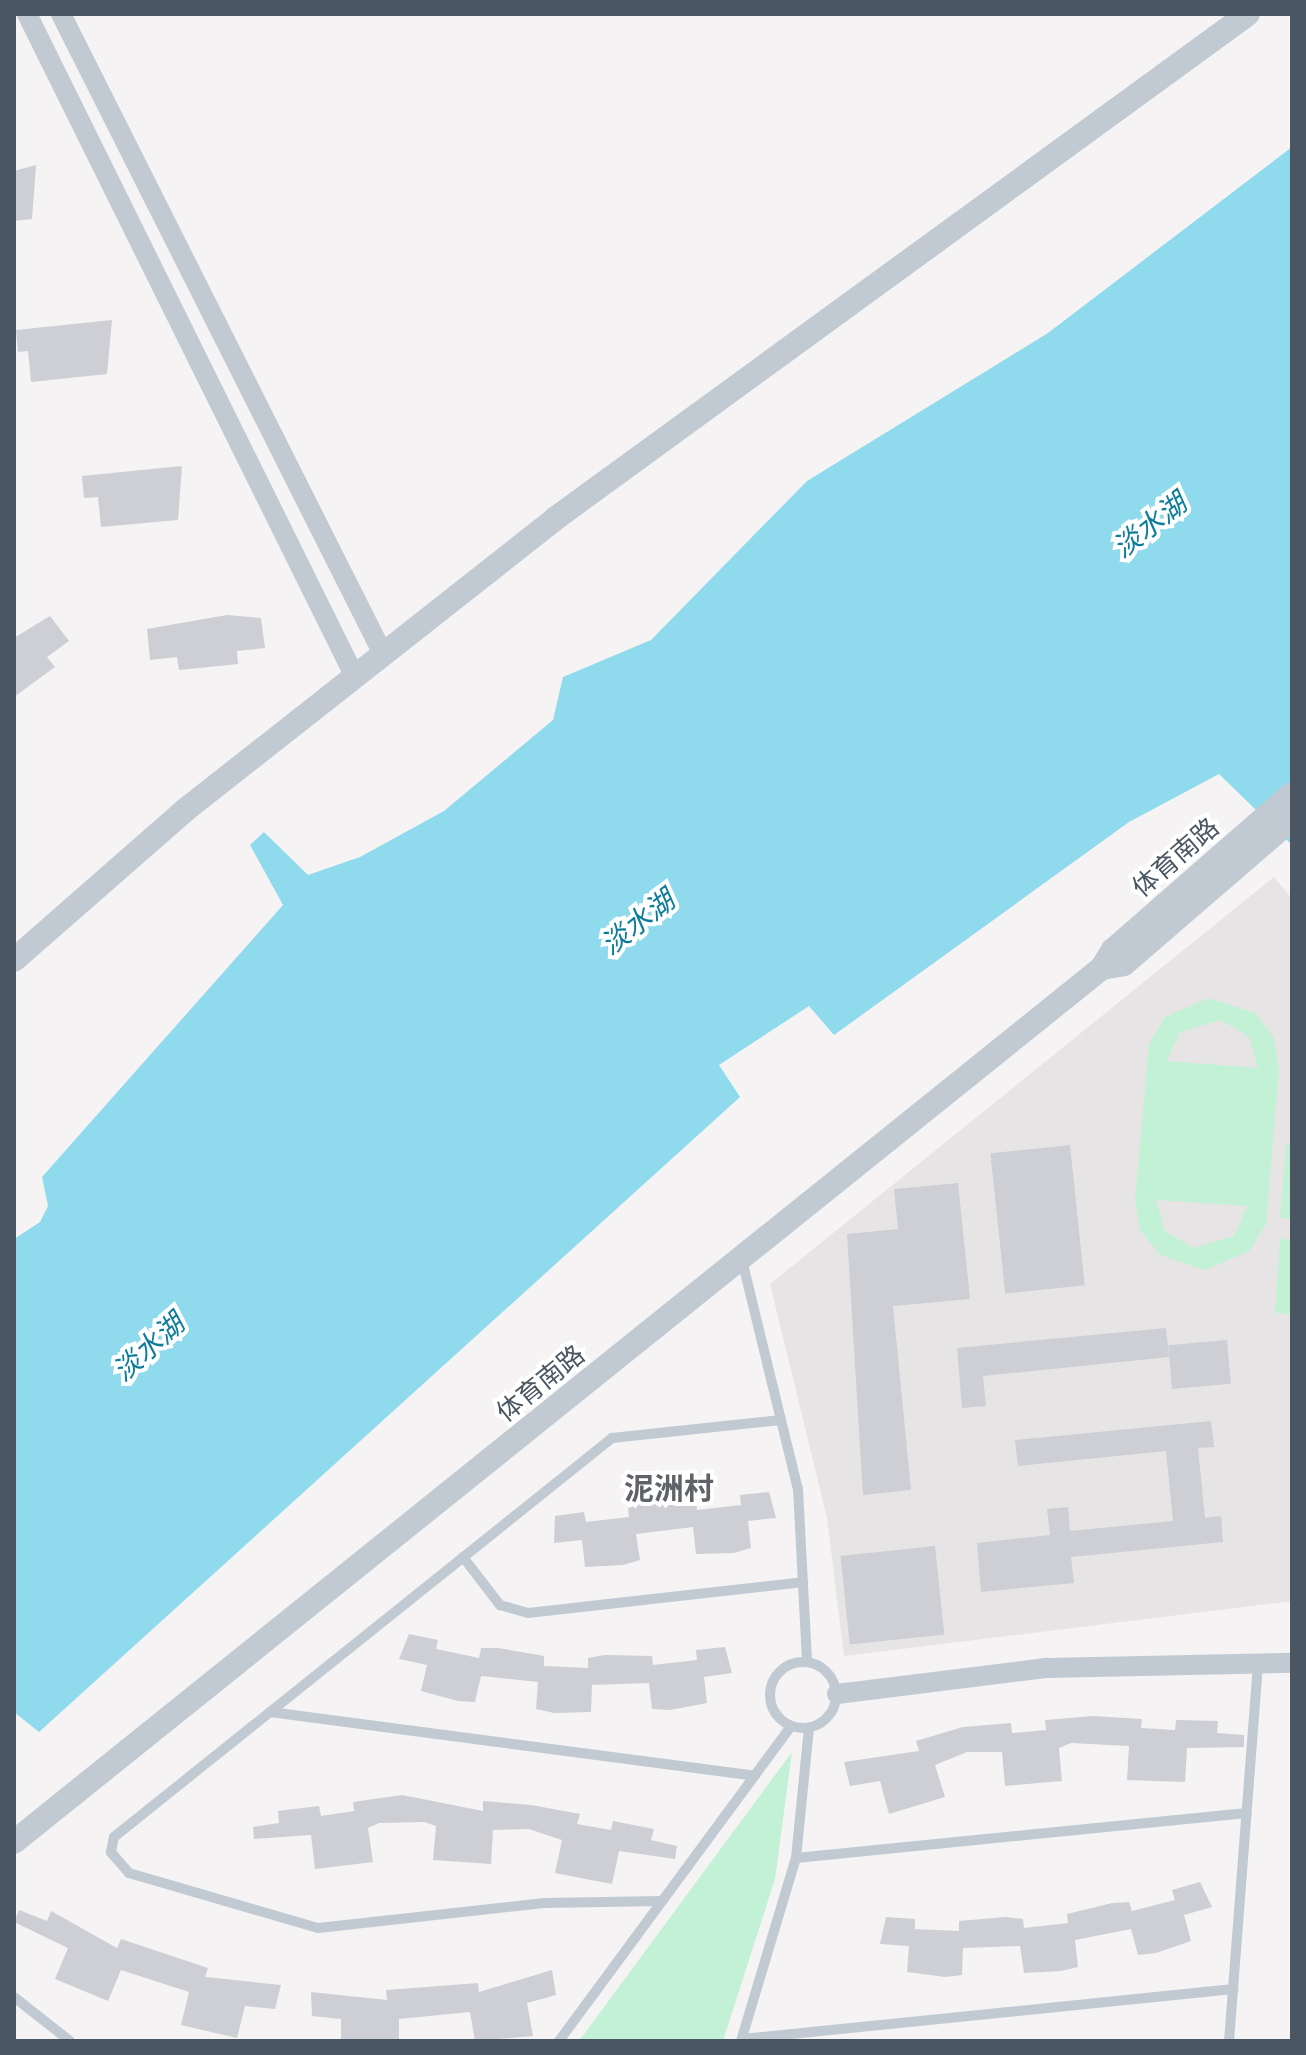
<!DOCTYPE html>
<html>
<head>
<meta charset="utf-8">
<style>
  body { margin:0 }
  #map { position:relative; width:1306px; height:2055px; overflow:hidden; background:#f5f3f3; font-family:"Source Sans 3","Noto Sans SC",sans-serif }
  div>[style] { position:absolute }
  .education>* { inset:0; background:#e6e4e5 }
  .green>* { inset:0; background:#c3f1d5 }
  .water>* { inset:0; background:#90daee }
  .building>* { inset:0; background:#cdcfd5; transform-origin:0 0 }
  .service>* { height:10px; margin:-5px; padding:0 5px; transform-origin:5px; border-radius:5px; background:#c1cad2 }
  .service>.ring { margin:-5px; padding:0; box-sizing:content-box; background:none; border:10px solid #c1cad2; border-radius:50% }
  .minor>* { height:20px; margin:-10px; padding:0 10px; transform-origin:10px; border-radius:10px; background:#c1cad2 }
  .tertiary>* { height:24px; margin:-12px; padding:0 12px; transform-origin:12px; border-radius:12px; background:#c1cad2 }
  span { translate:-50% -50%; white-space:nowrap; text-align:center; line-height:1.15; -webkit-text-stroke:8px #fff; paint-order:stroke }
  .street-label { font-size:26px; color:#4a5661 }
  .water-label { font-size:28px; color:#0c7c9b; font-style:italic }
  .quarter-label { font-size:30px; color:#5f6368; font-weight:700 }
  .frame { position:absolute; inset:0; border:16px solid #4a5661; pointer-events:none }
</style>
</head>
<body>
<div id="map">
  <div class="education">
    <div style="clip-path:polygon(1274px 877px,1292px 899px,1292px 1601px,844px 1656px,827px 1518px,770px 1284px)"></div>
  </div>
  <div class="green">
    <div style="clip-path:polygon(evenodd,1209px 998px,1255px 1013px,1274px 1038px,1279px 1069px,1266px 1224px,1249px 1251px,1205px 1270px,1160px 1255px,1140px 1230px,1135px 1200px,1149px 1044px,1165px 1017px,1209px 998px,1221px 1020px,1249px 1037px,1258px 1068px,1167px 1061px,1180px 1032px,1221px 1020px,1209px 998px,1156px 1200px,1247px 1206px,1247px 1207px,1234px 1236px,1193px 1248px,1165px 1231px,1156px 1200px)"></div>
    <div style="clip-path:polygon(1286px 1144px,1292px 1145px,1292px 1219px,1280px 1218px)"></div>
    <div style="clip-path:polygon(1280px 1239px,1292px 1240px,1292px 1314px,1275px 1313px)"></div>
    <div style="clip-path:polygon(792px 1752px,775px 1879px,723px 2041px,579px 2041px)"></div>
  </div>
  <div class="water">
    <div style="clip-path:polygon(1292px 147px,1292px 845px,1219px 774px,1129px 822px,834px 1035px,809px 1006px,719px 1065px,740px 1097px,39px 1732px,14px 1712px,14px 1239px,40px 1222px,48px 1206px,42px 1177px,283px 905px,250px 845px,264px 832px,308px 875px,360px 857px,444px 811px,553px 720px,563px 677px,651px 640px,807px 481px,1048px 333px)"></div>
  </div>
  <div class="building">
    <div style="clip-path:polygon(36px 165px,32px 219px,14px 221px,14px 171px)"></div>
    <div style="clip-path:polygon(112px 320px,107px 374px,31px 382px,28px 351px,18px 352px,16px 330px)"></div>
    <div style="clip-path:polygon(182px 466px,178px 520px,101px 527px,98px 497px,84px 498px,82px 476px)"></div>
    <div style="clip-path:polygon(227px 615px,261px 618px,265px 648px,237px 651px,238px 664px,179px 670px,177px 657px,150px 660px,147px 629px)"></div>
    <div style="clip-path:polygon(50px 616px,69px 641px,47px 657px,55px 667px,14px 697px,14px 638px)"></div>
    <div style="left:1070px;top:1145px;width:141px;height:80px;rotate:84deg"></div>
    <div style="clip-path:polygon(958px 1183px,970px 1299px,893px 1306px,911px 1490px,863px 1495px,847px 1234px,898px 1229px,894px 1189px)"></div>
    <div style="clip-path:polygon(1166px 1328px,1169px 1357px,983px 1376px,986px 1406px,962px 1408px,957px 1348px)"></div>
    <div style="left:1227px;top:1340px;width:44px;height:59px;rotate:85deg"></div>
    <div style="clip-path:polygon(1211px 1421px,1214px 1447px,1198px 1448px,1205px 1518px,1221px 1516px,1223px 1542px,1071px 1557px,1074px 1583px,981px 1592px,977px 1543px,1050px 1535px,1047px 1509px,1068px 1507px,1070px 1531px,1173px 1521px,1166px 1451px,1018px 1466px,1015px 1440px)"></div>
    <div style="clip-path:polygon(769px 1492px,776px 1518px,748px 1521px,751px 1548px,734px 1553px,696px 1554px,693px 1527px,636px 1534px,640px 1560px,623px 1565px,585px 1567px,582px 1540px,554px 1543px,555px 1516px,584px 1512px,586px 1522px,629px 1517px,628px 1508px,644px 1502px,696px 1500px,697px 1510px,741px 1505px,740px 1495px)"></div>
    <div style="left:935px;top:1546px;width:89px;height:95px;rotate:84deg"></div>
    <div style="clip-path:polygon(409px 1634px,438px 1640px,436px 1649px,479px 1658px,481px 1648px,498px 1648px,544px 1656px,544px 1666px,588px 1668px,588px 1658px,605px 1655px,652px 1656px,653px 1665px,697px 1660px,696px 1650px,725px 1647px,732px 1673px,704px 1677px,707px 1703px,670px 1710px,652px 1709px,649px 1683px,592px 1685px,591px 1712px,554px 1713px,536px 1709px,538px 1682px,481px 1676px,475px 1702px,458px 1701px,421px 1691px,427px 1665px,399px 1659px)"></div>
    <div style="clip-path:polygon(1093px 1716px,1142px 1719px,1141px 1728px,1175px 1730px,1176px 1720px,1218px 1721px,1217px 1733px,1244px 1735px,1244px 1747px,1187px 1748px,1185px 1782px,1127px 1780px,1129px 1746px,1071px 1743px,1059px 1748px,1062px 1781px,1005px 1786px,1002px 1752px,967px 1752px,935px 1765px,945px 1797px,889px 1814px,880px 1781px,850px 1786px,844px 1762px,919px 1751px,916px 1741px,963px 1727px,1011px 1723px,1012px 1733px,1046px 1730px,1045px 1720px)"></div>
    <div style="clip-path:polygon(402px 1795px,483px 1811px,483px 1801px,531px 1805px,580px 1814px,577px 1824px,611px 1830px,613px 1821px,654px 1829px,651px 1840px,677px 1846px,675px 1859px,619px 1851px,612px 1884px,555px 1873px,562px 1840px,529px 1829px,493px 1830px,491px 1864px,433px 1860px,436px 1826px,424px 1822px,379px 1823px,368px 1828px,373px 1862px,315px 1869px,311px 1835px,254px 1839px,253px 1827px,279px 1823px,278px 1811px,319px 1806px,321px 1816px,354px 1811px,353px 1802px)"></div>
    <div style="clip-path:polygon(1200px 1882px,1212px 1907px,1184px 1915px,1191px 1941px,1156px 1953px,1138px 1955px,1131px 1929px,1075px 1940px,1078px 1967px,1061px 1971px,1024px 1973px,1020px 1946px,963px 1948px,962px 1975px,945px 1977px,907px 1972px,909px 1946px,880px 1944px,886px 1917px,915px 1919px,915px 1929px,959px 1931px,959px 1921px,1006px 1917px,1023px 1919px,1024px 1928px,1068px 1923px,1067px 1914px,1112px 1903px,1129px 1902px,1132px 1911px,1175px 1900px,1172px 1890px)"></div>
    <div style="clip-path:polygon(19px 1910px,47px 1921px,51px 1911px,117px 1948px,121px 1939px,208px 1968px,205px 1977px,281px 1985px,275px 2009px,245px 2006px,237px 2038px,181px 2025px,189px 1992px,121px 1970px,108px 2001px,55px 1979px,68px 1948px,14px 1922px)"></div>
    <div style="clip-path:polygon(552px 1970px,556px 1995px,527px 2003px,533px 2036px,475px 2041px,470px 2012px,399px 2019px,399px 2041px,341px 2041px,341px 2019px,312px 2016px,311px 1992px,387px 2000px,386px 1990px,478px 1983px,479px 1992px)"></div>
  </div>
  <div class="service">
    <div style="left:742px;top:1260px;width:236px;rotate:76.3deg"></div>
    <div style="left:798px;top:1489px;width:173px;rotate:87deg"></div>
    <div style="left:463px;top:1557px;width:61px;rotate:52.4deg"></div>
    <div style="left:500px;top:1605px;width:29px;rotate:16deg"></div>
    <div style="left:528px;top:1613px;width:277px;rotate:-6.4deg"></div>
    <div class="ring" style="left:770px;top:1662px;width:56px;height:56px"></div>
    <div style="left:270px;top:1712px;width:489px;rotate:7.5deg"></div>
    <div style="left:796px;top:1858px;width:453px;rotate:-5.7deg"></div>
    <div style="left:662px;top:1901px;width:118px;rotate:179deg"></div>
    <div style="left:544px;top:1903px;width:227px;rotate:173.7deg"></div>
    <div style="left:318px;top:1928px;width:197px;rotate:-163.8deg"></div>
    <div style="left:129px;top:1873px;width:28px;rotate:-131deg"></div>
    <div style="left:111px;top:1852px;width:15px;rotate:-79deg"></div>
    <div style="left:114px;top:1837px;width:638px;rotate:-38.7deg"></div>
    <div style="left:612px;top:1438px;width:170px;rotate:-6.1deg"></div>
    <div style="left:14px;top:1997px;width:71px;rotate:38.2deg"></div>
    <div style="left:742px;top:2039px;width:494px;rotate:-5.8deg"></div>
    <div style="left:559px;top:2041px;width:391px;rotate:-53.6deg"></div>
    <div style="left:741px;top:2041px;width:191px;rotate:-73.3deg"></div>
    <div style="left:796px;top:1858px;width:131px;rotate:-84.3deg"></div>
    <div style="left:1229px;top:2041px;width:379px;rotate:-85.6deg"></div>
  </div>
  <div class="minor">
    <div style="left:27px;top:14px;width:737px;rotate:63.68deg"></div>
    <div style="left:61px;top:14px;width:714px;rotate:63.29deg"></div>
    <div style="left:837px;top:1694px;width:212px;rotate:-7.1deg"></div>
    <div style="left:1047px;top:1668px;width:245px;rotate:-1.2deg"></div>
  </div>
  <div class="tertiary">
    <div style="left:14px;top:960px;width:226px;rotate:-41.2deg"></div>
    <div style="left:184px;top:811px;width:474px;rotate:-38.2deg"></div>
    <div style="left:556px;top:518px;width:856px;rotate:-36.07deg"></div>
    <div style="left:1102px;top:968px;width:22px;rotate:-10deg"></div>
    <div style="left:1124px;top:964px;width:222px;rotate:-40.8deg"></div>
    <div style="left:14px;top:1842px;width:1396px;rotate:-38.78deg"></div>
    <div style="left:1102px;top:968px;width:21px;rotate:-59deg"></div>
    <div style="left:1113px;top:950px;width:237px;rotate:-41.1deg"></div>
  </div>
  <div class="street-label">
    <span style="left:1176px;top:858px;rotate:-41deg">体育南路</span>
    <span style="left:541px;top:1384px;rotate:-39deg">体育南路</span>
  </div>
  <div class="water-label">
    <span style="left:1150px;top:526px;rotate:-38deg">淡水湖</span>
    <span style="left:638px;top:923px;rotate:-38deg">淡水湖</span>
    <span style="left:149px;top:1348px;rotate:-42deg">淡水湖</span>
  </div>
  <div class="quarter-label">
    <span style="left:669px;top:1490px">泥洲村</span>
  </div>
  <div class="frame"></div>
</div>
</body>
</html>
